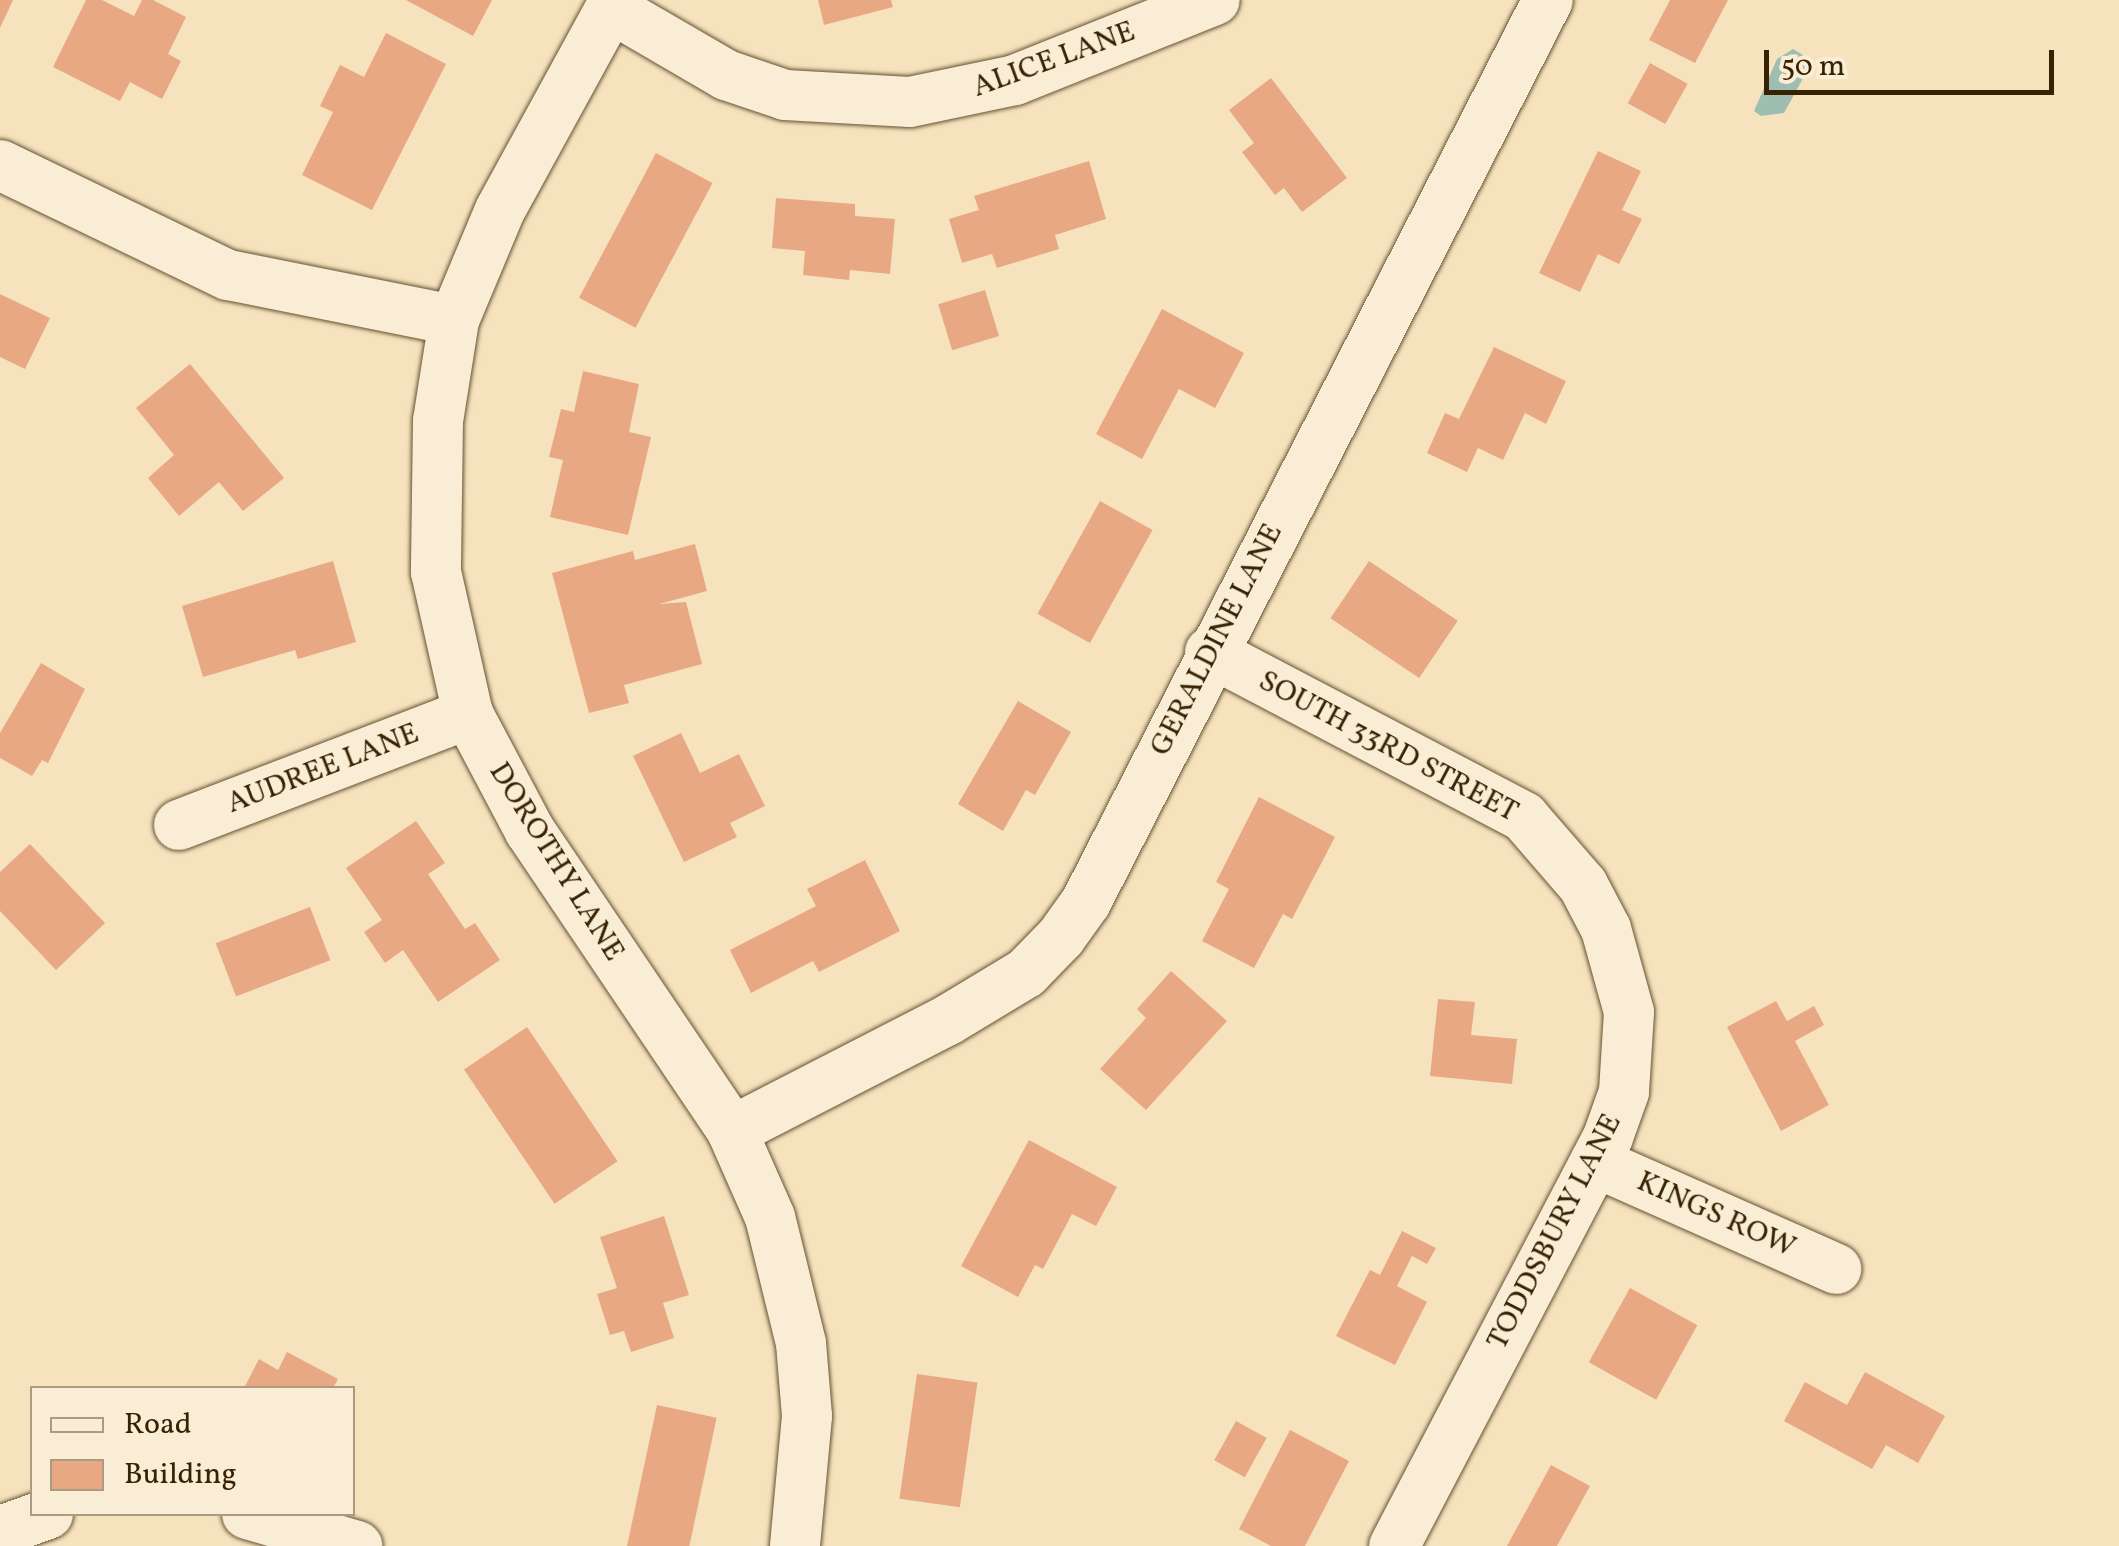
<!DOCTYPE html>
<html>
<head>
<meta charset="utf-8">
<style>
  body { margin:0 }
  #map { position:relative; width:2119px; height:1546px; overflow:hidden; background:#f6e3be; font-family:Vollkorn,serif }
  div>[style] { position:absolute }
  .water>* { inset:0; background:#9dbeb1 }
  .building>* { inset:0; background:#e7a883; transform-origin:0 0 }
  .roads { filter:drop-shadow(0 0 2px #675232) drop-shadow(0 0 2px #675232) }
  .minor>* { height:50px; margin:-25px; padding:0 25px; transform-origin:25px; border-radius:25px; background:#f9edd5 }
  span { translate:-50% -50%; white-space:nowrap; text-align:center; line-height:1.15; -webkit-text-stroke:8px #f9edd5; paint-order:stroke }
  .street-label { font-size:30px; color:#372203 }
  .legend { position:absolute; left:30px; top:1386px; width:325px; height:130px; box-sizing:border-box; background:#f9edd5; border:2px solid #ab9c81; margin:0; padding:12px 18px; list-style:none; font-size:30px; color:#372203 }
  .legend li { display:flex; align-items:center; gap:20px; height:50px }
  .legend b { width:50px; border:2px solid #ab9c81 }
  .scale { position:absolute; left:1764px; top:50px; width:290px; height:45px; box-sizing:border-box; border:5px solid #372203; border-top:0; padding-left:12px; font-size:30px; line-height:35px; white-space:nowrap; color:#372203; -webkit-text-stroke:8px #f9edd5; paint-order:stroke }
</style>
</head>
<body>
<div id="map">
  <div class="water">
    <div style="clip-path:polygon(1793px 49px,1803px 55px,1807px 71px,1784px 113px,1761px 116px,1754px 111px,1777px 59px)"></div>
  </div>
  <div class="building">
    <div style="clip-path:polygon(0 0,13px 0,0 28px)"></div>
    <div style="clip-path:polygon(86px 0,102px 0,134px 16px,142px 0,153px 0,186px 17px,168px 54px,181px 61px,162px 99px,130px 82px,120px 101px,53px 67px)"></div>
    <div style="clip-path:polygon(406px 0,492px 0,473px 36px)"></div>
    <div style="clip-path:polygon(818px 0,891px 0,893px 7px,824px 25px)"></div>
    <div style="clip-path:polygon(1670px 0,1728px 0,1695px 63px,1649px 40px)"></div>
    <div style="clip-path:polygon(386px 33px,446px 64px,372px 210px,302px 175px,333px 112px,320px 106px,340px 65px,364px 77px)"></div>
    <div style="left:1650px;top:63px;width:43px;height:46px;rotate:29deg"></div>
    <div style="clip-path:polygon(1271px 78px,1347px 178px,1302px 212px,1284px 188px,1275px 195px,1242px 152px,1254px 143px,1229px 110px)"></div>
    <div style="clip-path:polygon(1598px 151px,1641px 171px,1622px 210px,1642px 219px,1619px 264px,1598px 254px,1580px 292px,1539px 273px)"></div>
    <div style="left:656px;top:153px;width:64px;height:164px;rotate:28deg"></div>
    <div style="clip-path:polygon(1089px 161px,1106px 219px,1055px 235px,1059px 249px,997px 268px,992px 254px,962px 263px,949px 219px,979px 210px,974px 196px)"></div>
    <div style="clip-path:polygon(776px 198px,855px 204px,855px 216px,895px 219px,890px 274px,850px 270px,849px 280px,803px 275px,805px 251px,772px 248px)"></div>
    <div style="left:985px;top:290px;width:48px;height:49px;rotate:73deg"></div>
    <div style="clip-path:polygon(0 294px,50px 318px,25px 369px,0 357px)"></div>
    <div style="clip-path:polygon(1162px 309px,1244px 353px,1215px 408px,1179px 389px,1142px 459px,1096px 434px)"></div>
    <div style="clip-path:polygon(1494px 347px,1566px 381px,1546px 424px,1525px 413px,1503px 460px,1478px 448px,1467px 472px,1427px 453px,1445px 413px,1459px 419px)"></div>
    <div style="clip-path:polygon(190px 364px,284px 478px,243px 511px,219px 482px,179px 516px,148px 478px,174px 455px,136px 408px)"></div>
    <div style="clip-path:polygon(583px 371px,639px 384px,629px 432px,651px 437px,628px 535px,550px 517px,563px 460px,549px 457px,561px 409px,574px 412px)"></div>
    <div style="left:1100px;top:501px;width:60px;height:129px;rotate:29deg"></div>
    <div style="clip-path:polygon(695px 544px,707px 591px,659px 604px,686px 602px,702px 664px,624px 685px,629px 703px,589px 713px,552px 573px,633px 551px,635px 560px)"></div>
    <div style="clip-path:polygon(333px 561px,356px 642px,298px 659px,295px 650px,203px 677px,182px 606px)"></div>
    <div style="left:1369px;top:561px;width:107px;height:69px;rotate:34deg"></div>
    <div style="clip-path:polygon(41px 663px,85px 689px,48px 763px,42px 760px,32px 776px,0 758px,0 733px)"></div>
    <div style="clip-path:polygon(1018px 701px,1071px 732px,1035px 795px,1026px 790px,1003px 831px,958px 804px)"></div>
    <div style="clip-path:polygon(681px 733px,700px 773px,739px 754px,765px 806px,730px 823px,737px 837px,684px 862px,633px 756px)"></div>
    <div style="clip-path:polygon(1259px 797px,1335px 837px,1292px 919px,1283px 914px,1254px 968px,1202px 941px,1229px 889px,1216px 882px)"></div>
    <div style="clip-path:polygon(416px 821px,445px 863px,428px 874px,465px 929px,475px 923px,500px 960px,438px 1002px,403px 950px,385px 963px,364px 932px,382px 920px,346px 868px)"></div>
    <div style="clip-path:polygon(30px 844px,105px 923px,56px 970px,0 911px,0 872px)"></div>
    <div style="clip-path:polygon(865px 860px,900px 931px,819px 972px,813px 961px,751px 993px,730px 950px,816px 906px,807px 889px)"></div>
    <div style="left:310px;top:907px;width:57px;height:101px;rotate:69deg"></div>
    <div style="clip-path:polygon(1171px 971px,1227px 1021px,1146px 1110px,1100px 1069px,1146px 1018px,1137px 1009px)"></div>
    <div style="clip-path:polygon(1438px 999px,1475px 1002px,1471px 1035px,1517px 1039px,1512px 1084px,1430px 1076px)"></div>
    <div style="clip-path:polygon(1776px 1001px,1787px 1021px,1814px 1006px,1824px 1025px,1795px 1041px,1829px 1105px,1781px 1131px,1727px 1027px)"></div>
    <div style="left:527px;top:1027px;width:162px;height:76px;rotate:56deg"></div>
    <div style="clip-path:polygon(1029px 1140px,1117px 1187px,1096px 1226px,1072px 1214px,1043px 1269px,1035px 1265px,1018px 1297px,961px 1266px)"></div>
    <div style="clip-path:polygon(664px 1216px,689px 1295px,663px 1303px,674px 1338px,631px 1352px,624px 1331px,610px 1335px,597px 1294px,617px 1288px,600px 1237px)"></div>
    <div style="clip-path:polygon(1402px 1231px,1436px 1248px,1427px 1264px,1412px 1256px,1397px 1286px,1427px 1302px,1395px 1365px,1336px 1336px,1370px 1270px,1380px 1275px)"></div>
    <div style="left:1630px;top:1288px;width:77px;height:85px;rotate:29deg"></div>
    <div style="clip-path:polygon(287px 1352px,338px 1379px,333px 1388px,244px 1388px,259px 1359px,278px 1370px)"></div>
    <div style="clip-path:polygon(1865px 1372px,1945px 1416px,1918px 1463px,1886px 1445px,1872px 1469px,1784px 1421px,1805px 1382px,1847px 1405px)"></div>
    <div style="left:917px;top:1374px;width:61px;height:126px;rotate:8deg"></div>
    <div style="left:657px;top:1405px;width:61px;height:144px;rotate:12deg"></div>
    <div style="left:1236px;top:1421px;width:35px;height:45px;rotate:29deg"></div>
    <div style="clip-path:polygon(1290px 1430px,1349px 1461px,1305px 1546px,1271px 1546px,1239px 1529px)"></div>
    <div style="clip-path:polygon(1551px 1465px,1590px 1486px,1557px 1546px,1507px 1546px)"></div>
  </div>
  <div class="roads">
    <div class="minor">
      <div style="left:615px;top:0;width:239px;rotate:118.7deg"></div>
      <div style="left:500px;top:210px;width:119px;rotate:112.7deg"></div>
      <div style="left:454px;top:320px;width:102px;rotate:99deg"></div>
      <div style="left:438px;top:421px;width:151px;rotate:90.8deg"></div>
      <div style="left:436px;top:572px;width:146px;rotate:77.3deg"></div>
      <div style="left:468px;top:714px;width:132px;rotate:62.1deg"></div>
      <div style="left:530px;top:831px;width:362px;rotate:56deg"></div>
      <div style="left:732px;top:1131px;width:94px;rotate:66.2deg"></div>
      <div style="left:770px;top:1217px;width:130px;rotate:76.2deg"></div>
      <div style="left:801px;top:1343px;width:73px;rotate:85.3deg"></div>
      <div style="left:807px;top:1416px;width:131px;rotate:95.3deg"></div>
      <div style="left:611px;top:8px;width:133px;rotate:30.2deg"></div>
      <div style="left:726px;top:75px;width:62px;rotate:18.7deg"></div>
      <div style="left:785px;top:95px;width:125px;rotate:3.2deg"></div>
      <div style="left:910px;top:102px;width:107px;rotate:-11.8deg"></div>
      <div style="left:1015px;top:80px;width:215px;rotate:-21.8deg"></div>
      <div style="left:0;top:165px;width:253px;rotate:25.8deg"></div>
      <div style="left:228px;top:275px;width:230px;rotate:11.3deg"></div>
      <div style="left:1210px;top:652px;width:355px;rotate:27.7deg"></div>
      <div style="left:1524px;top:817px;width:90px;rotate:49.1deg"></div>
      <div style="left:1583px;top:885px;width:50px;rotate:62.4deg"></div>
      <div style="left:1606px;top:929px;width:86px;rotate:74.5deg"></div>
      <div style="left:1629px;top:1012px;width:80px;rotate:93.6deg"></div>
      <div style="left:1624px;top:1092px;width:48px;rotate:109.6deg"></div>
      <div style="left:1608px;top:1137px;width:462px;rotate:117.6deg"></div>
      <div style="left:179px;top:825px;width:310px;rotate:-21deg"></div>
      <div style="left:732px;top:1131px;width:243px;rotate:-27.2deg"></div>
      <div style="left:948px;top:1020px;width:91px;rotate:-31.1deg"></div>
      <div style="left:1026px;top:973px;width:50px;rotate:-45.8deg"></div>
      <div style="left:1061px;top:937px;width:43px;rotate:-54.5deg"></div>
      <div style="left:1086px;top:902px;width:1013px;rotate:-62.88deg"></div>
      <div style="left:1595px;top:1162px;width:264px;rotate:23.9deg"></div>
      <div style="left:247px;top:1514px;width:115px;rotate:16.2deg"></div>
      <div style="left:0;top:1531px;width:51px;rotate:-19.5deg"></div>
    </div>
  </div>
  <div class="street-label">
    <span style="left:1054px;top:60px;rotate:-20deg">ALICE LANE</span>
    <span style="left:1217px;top:640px;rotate:-63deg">GERALDINE LANE</span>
    <span style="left:1388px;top:747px;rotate:28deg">SOUTH 33RD STREET</span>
    <span style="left:323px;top:769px;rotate:-21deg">AUDREE LANE</span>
    <span style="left:556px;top:862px;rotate:58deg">DOROTHY LANE</span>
    <span style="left:1716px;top:1215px;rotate:24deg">KINGS ROW</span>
    <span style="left:1555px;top:1232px;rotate:-63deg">TODDSBURY LANE</span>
  </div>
  <ul class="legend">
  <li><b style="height:12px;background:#f9edd5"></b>Road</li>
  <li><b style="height:28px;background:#e7a883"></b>Building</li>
  </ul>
  <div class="scale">50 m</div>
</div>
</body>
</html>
